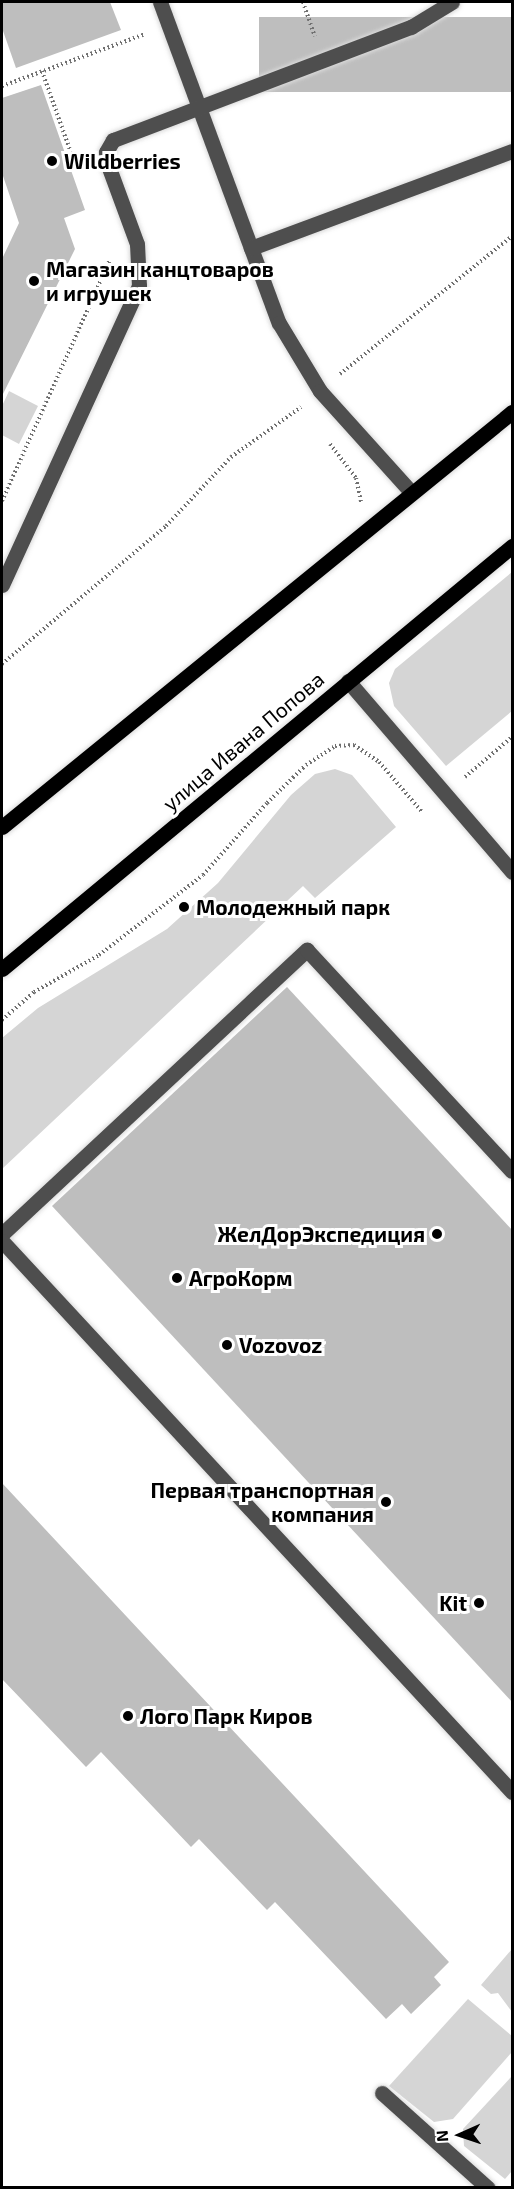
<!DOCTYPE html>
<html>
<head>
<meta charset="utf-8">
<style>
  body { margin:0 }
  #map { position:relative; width:514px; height:2189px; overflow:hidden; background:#fff; font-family:"Exo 2",sans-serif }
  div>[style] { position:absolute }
  .green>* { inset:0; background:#d5d5d5 }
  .building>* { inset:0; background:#bebebe; transform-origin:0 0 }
  .path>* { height:4px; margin-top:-2px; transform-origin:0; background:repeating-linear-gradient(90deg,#707070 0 1.5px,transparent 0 4.5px) }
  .roads { filter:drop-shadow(0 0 2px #dbdbdb) drop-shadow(0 0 2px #dbdbdb) }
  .minor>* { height:15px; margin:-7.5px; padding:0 7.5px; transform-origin:7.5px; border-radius:7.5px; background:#4e4e4e }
  .major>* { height:15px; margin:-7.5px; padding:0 7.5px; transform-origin:7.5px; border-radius:7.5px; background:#000 }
  .dots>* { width:16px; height:16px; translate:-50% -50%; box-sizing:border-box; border:3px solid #fff; border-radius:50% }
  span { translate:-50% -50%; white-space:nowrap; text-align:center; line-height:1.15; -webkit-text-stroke:6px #fff; paint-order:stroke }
  .poi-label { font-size:21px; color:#000; font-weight:700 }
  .left { translate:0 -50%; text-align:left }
  .right { translate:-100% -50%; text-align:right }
  .street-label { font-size:21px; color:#000 }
  .frame { position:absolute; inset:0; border:3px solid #000; pointer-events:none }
  .north { position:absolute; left:430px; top:2105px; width:60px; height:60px; -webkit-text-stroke:4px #fff; paint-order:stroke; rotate:267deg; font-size:16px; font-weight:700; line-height:24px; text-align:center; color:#000 }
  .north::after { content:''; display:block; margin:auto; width:21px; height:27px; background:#000; clip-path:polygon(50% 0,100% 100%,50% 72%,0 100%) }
</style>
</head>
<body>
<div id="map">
  <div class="green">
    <div style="clip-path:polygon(9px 391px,38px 406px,19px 444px,2px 435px,2px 406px)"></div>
    <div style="clip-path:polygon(512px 572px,512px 711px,446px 766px,394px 706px,389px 683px,395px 669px)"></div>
    <div style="clip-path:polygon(335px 769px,352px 775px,396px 827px,315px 898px,303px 886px,2px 1169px,2px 1038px,38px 1008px,167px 929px,218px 883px,291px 795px,315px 774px)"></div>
    <div style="clip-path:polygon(512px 1949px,512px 2012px,498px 1993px,491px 1994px,481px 1985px)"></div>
    <div style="clip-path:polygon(468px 1999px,512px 2036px,512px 2052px,453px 2119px,434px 2122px,389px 2086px)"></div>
    <div style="clip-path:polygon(512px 2076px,512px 2171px,505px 2179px,464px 2146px,463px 2129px)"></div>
  </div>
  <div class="building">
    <div style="clip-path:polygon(2px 2px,110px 2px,121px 30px,16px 68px,2px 28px)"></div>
    <div style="left:513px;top:17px;width:75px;height:254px;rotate:90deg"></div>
    <div style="clip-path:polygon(41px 85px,85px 210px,64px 218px,75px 249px,2px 396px,2px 259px,19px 223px,2px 173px,2px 98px)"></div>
    <div style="clip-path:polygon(287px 987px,513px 1231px,513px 1703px,52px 1206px)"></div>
    <div style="clip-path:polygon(2px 1483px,449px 1962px,434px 1977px,441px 1985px,411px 2014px,402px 2004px,386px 2019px,275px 1902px,267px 1910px,199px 1839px,191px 1847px,101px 1752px,86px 1767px,2px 1679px)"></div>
  </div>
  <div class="path">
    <div style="left:303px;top:2px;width:36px;rotate:71deg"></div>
    <div style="left:42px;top:71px;width:99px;rotate:70.5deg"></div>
    <div style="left:75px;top:164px;width:9px;rotate:-13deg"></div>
    <div style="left:2px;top:86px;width:152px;rotate:-20deg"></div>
    <div style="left:340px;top:374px;width:221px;rotate:-38.7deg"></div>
    <div style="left:330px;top:444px;width:43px;rotate:52.6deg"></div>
    <div style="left:356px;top:478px;width:25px;rotate:78deg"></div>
    <div style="left:2px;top:501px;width:265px;rotate:-65.9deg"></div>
    <div style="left:2px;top:664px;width:214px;rotate:-40.1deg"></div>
    <div style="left:166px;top:526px;width:95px;rotate:-46.7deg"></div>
    <div style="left:231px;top:457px;width:86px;rotate:-35.5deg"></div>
    <div style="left:465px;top:777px;width:62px;rotate:-40.4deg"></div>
    <div style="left:2px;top:1020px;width:43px;rotate:-41.2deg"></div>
    <div style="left:34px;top:992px;width:75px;rotate:-29.6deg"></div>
    <div style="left:99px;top:955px;width:131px;rotate:-37.6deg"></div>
    <div style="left:203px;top:875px;width:96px;rotate:-48.4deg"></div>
    <div style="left:267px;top:803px;width:54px;rotate:-44.3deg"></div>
    <div style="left:306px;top:765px;width:35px;rotate:-33deg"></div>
    <div style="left:335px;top:746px;width:19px;rotate:-3deg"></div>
    <div style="left:354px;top:745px;width:30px;rotate:34deg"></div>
    <div style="left:379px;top:762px;width:67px;rotate:49.2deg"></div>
  </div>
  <div class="roads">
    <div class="minor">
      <div style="left:160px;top:2px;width:342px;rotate:69.7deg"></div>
      <div style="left:279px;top:323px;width:79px;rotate:58.9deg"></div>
      <div style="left:320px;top:391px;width:135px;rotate:48deg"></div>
      <div style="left:251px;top:248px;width:278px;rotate:-20.4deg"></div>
      <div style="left:2px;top:585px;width:329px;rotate:-65.4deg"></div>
      <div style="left:139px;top:286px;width:42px;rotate:-92.7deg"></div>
      <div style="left:137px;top:244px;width:84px;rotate:-110.2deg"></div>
      <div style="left:108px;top:165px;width:13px;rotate:-99deg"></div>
      <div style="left:106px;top:152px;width:14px;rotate:-60deg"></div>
      <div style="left:113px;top:140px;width:319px;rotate:-20.8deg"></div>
      <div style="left:411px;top:27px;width:48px;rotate:-31.4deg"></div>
      <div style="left:348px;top:681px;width:252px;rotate:49.3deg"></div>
      <div style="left:2px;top:1234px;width:417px;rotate:-43deg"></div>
      <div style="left:307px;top:950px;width:301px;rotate:47.2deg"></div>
      <div style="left:2px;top:1241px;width:751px;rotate:47.21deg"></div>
      <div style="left:382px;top:2093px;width:142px;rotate:41.9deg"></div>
    </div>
    <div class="major">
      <div style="left:2px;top:827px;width:658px;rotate:-39.14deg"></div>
      <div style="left:2px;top:969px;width:663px;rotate:-39.67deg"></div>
    </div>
  </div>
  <div class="dots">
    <div style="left:52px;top:161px;background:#000"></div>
    <div style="left:34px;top:281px;background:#000"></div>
    <div style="left:184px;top:907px;background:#000"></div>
    <div style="left:437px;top:1234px;background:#000"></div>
    <div style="left:177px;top:1278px;background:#000"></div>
    <div style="left:227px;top:1345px;background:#000"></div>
    <div style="left:386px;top:1502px;background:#000"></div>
    <div style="left:479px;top:1603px;background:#000"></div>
    <div style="left:128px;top:1716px;background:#000"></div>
  </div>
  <div class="poi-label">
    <span class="left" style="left:64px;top:161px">Wildberries</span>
    <span class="left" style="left:46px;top:281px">Магазин канцтоваров<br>и игрушек</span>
    <span class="left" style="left:196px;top:907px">Молодежный парк</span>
    <span class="right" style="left:425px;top:1234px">ЖелДорЭкспедиция</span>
    <span class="left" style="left:189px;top:1278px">АгроКорм</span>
    <span class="left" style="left:239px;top:1345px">Vozovoz</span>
    <span class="right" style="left:374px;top:1502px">Первая транспортная<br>компания</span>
    <span class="right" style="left:467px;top:1603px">Kit</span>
    <span class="left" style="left:140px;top:1716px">Лого Парк Киров</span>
  </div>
  <div class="street-label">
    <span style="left:243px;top:741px;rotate:-40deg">улица Ивана Попова</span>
  </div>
  <div class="frame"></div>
  <div class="north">N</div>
</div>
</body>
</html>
